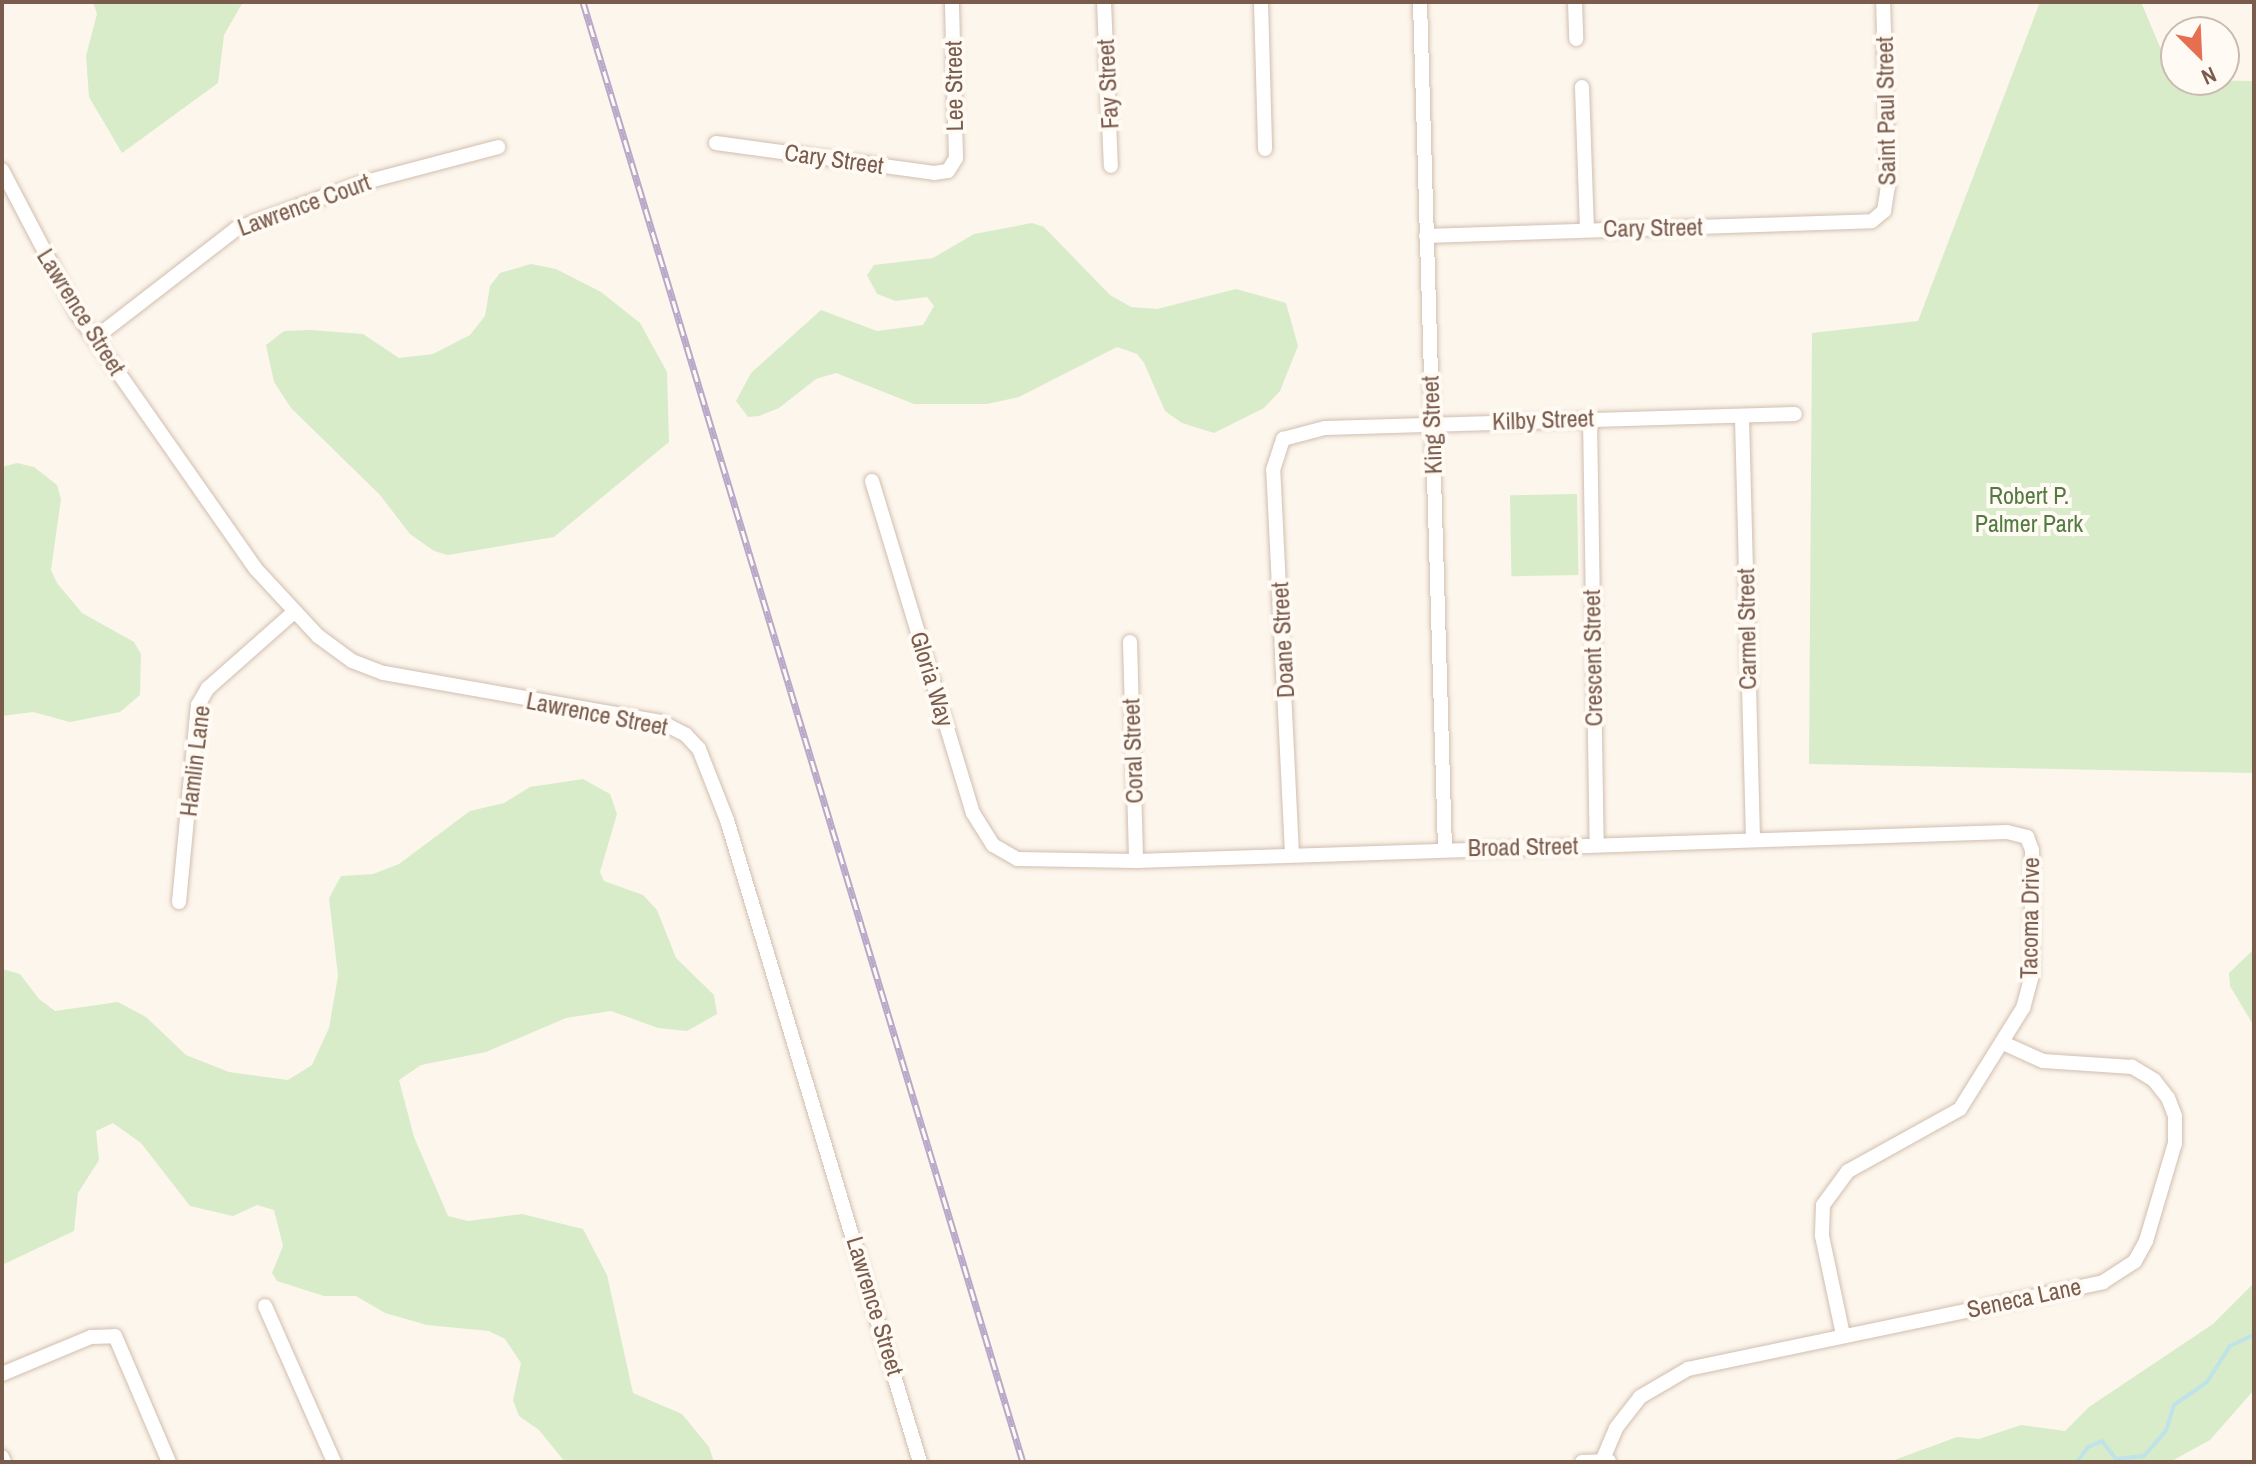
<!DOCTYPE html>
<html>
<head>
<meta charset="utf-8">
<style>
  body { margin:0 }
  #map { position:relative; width:2256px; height:1464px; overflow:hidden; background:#fdf6ec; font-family:"Archivo Narrow",sans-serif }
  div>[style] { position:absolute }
  .green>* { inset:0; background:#d8ecc9; transform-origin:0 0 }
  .stream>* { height:4px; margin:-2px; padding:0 2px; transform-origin:2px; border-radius:2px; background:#bfe3e8 }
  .roads { filter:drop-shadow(0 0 2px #d1beb0) drop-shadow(0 0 2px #d1beb0) }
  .street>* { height:14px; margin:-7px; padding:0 7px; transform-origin:7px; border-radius:7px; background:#fff }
  .rail>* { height:7px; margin-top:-3.5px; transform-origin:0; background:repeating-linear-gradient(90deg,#fffaf3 0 12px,#b9a8c9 0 24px); box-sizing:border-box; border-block:2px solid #b9a8c9 }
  span { translate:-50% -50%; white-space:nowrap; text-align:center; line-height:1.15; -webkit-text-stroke:8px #fffaf3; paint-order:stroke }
  .street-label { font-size:24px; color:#7a5c4d }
  .park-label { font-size:24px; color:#537a41 }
  .frame { position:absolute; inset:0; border:4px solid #7a5c4d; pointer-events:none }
  .north { position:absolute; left:2160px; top:16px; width:80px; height:80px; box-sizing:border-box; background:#fffaf3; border:2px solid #cabbb1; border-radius:50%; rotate:156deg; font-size:22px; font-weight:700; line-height:32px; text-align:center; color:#7a5c4d }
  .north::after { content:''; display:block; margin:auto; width:28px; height:36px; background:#e76f51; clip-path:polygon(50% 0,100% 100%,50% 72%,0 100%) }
</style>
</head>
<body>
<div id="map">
  <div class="green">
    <div style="clip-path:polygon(93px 2px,243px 2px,224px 35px,218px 83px,122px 153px,89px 97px,86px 56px,97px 14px)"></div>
    <div style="clip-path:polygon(2040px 2px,2141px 2px,2160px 47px,2176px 59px,2176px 80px,2254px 81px,2254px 773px,1809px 764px,1812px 333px,1918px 321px)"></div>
    <div style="clip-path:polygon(1032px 223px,1044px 227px,1110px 295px,1131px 307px,1157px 309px,1236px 289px,1286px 303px,1298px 346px,1280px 391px,1264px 408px,1214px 433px,1182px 423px,1165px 411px,1144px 363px,1137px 354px,1117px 347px,1019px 397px,987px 404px,914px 404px,836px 373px,816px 379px,779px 408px,759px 416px,748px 417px,736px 401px,751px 373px,821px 310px,877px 331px,923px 325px,934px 306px,927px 297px,896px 301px,877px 294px,867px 275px,874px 265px,933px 258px,974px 234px)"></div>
    <div style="clip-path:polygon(531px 264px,556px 269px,601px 292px,640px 323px,667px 372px,669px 442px,554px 537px,448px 555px,434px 551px,410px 534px,380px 495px,291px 408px,274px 382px,266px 345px,284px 331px,311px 330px,363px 334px,399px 358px,433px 354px,470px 335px,485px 316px,490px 286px,500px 273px)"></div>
    <div style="clip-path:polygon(17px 463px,34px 467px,57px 485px,61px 499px,51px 570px,57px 583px,82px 613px,134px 642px,141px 654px,140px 695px,120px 712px,70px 722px,33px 712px,2px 716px,2px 467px)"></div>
    <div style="left:1577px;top:494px;width:81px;height:67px;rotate:89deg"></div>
    <div style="clip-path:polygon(583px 779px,610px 794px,617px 814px,600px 872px,604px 881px,643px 895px,657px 910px,676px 958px,714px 995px,717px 1014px,687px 1031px,658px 1028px,611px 1011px,566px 1018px,486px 1052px,421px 1065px,399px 1080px,414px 1137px,448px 1216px,468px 1221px,522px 1214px,583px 1229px,607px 1275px,633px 1393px,682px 1414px,709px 1447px,714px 1462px,565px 1462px,539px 1430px,519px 1416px,513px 1400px,521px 1363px,505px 1339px,489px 1331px,427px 1325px,385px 1313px,356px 1296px,324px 1296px,277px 1281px,272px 1273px,283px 1246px,274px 1210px,257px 1205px,233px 1216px,190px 1206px,141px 1143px,113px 1123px,96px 1131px,99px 1160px,78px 1193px,74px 1231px,2px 1265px,2px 969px,20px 974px,39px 999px,55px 1011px,118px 1002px,146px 1017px,186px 1055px,229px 1072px,288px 1080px,312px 1065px,329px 1028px,338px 976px,329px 898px,341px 876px,373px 874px,399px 864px,470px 811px,504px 803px,530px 787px)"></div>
    <div style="clip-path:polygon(2254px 949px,2254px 1026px,2230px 986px,2229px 973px)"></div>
    <div style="clip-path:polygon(2254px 1283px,2254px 1390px,2210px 1440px,2170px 1462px,1889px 1462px,1957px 1437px,1979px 1439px,2021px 1425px,2065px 1431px,2089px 1407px,2213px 1324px)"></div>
  </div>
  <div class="stream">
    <div style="left:2077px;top:1462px;width:19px;rotate:-54deg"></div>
    <div style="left:2088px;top:1447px;width:15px;rotate:-23deg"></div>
    <div style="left:2102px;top:1441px;width:23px;rotate:52deg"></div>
    <div style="left:2116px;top:1459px;width:28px;rotate:-6deg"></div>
    <div style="left:2144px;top:1456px;width:33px;rotate:-49deg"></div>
    <div style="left:2166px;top:1431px;width:27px;rotate:-73deg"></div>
    <div style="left:2174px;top:1405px;width:40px;rotate:-34.9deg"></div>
    <div style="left:2207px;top:1382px;width:43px;rotate:-57.4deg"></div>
    <div style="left:2230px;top:1346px;width:26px;rotate:-25deg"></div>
  </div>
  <div class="roads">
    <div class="street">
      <div style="left:1104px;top:2px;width:164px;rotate:87.6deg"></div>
      <div style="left:1261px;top:2px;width:147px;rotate:88.4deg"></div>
      <div style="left:1420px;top:2px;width:847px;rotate:88.31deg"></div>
      <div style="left:1575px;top:2px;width:37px;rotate:88deg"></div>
      <div style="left:1582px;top:87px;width:142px;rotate:88deg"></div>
      <div style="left:716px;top:143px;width:220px;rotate:7.8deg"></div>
      <div style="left:934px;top:173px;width:14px;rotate:-8deg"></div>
      <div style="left:948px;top:171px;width:15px;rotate:-58deg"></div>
      <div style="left:956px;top:158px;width:156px;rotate:-91.5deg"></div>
      <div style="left:2px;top:170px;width:164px;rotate:62.3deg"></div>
      <div style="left:78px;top:315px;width:309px;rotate:55deg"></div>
      <div style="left:255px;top:568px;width:93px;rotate:47.2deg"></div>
      <div style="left:318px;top:636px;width:42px;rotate:36.3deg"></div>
      <div style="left:352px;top:661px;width:34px;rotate:21deg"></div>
      <div style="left:384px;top:673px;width:281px;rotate:10deg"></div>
      <div style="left:661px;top:722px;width:28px;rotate:27deg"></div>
      <div style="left:686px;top:735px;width:19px;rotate:47deg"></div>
      <div style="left:699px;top:749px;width:76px;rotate:68.5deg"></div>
      <div style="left:727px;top:820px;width:670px;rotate:73.27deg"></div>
      <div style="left:1426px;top:236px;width:446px;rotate:-1.9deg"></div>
      <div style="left:1872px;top:221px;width:16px;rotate:-40deg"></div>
      <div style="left:1884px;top:211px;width:24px;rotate:-81deg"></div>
      <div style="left:1888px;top:187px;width:185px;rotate:-91.5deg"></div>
      <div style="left:95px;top:338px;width:178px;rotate:-37.7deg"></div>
      <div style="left:236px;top:229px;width:134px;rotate:-20.1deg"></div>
      <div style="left:362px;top:183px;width:141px;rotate:-14.8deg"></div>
      <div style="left:1742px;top:418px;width:421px;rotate:88.5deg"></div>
      <div style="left:1590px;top:419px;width:426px;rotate:89.1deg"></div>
      <div style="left:872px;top:481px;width:347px;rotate:73.1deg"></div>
      <div style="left:973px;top:813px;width:38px;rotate:58deg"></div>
      <div style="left:993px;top:845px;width:28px;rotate:30deg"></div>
      <div style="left:1017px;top:859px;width:119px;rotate:1deg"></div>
      <div style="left:1136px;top:861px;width:871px;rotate:-1.91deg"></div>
      <div style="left:2007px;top:832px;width:21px;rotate:14deg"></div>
      <div style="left:2027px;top:837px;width:14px;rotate:69deg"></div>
      <div style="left:2032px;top:850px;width:125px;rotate:90deg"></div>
      <div style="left:2032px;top:975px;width:34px;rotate:105deg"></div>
      <div style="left:2023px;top:1008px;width:119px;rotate:122deg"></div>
      <div style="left:1960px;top:1109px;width:128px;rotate:151deg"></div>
      <div style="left:1848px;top:1171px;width:42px;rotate:126.3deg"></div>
      <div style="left:1823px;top:1205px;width:31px;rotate:92deg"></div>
      <div style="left:1822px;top:1236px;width:101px;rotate:78deg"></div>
      <div style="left:1130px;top:642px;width:219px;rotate:88.4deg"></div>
      <div style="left:1292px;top:854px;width:384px;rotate:-92.8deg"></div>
      <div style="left:1273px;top:470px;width:33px;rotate:-72deg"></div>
      <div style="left:1283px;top:439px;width:43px;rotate:-14.7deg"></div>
      <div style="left:1325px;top:428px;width:470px;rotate:-1.7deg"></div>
      <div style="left:179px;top:902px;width:198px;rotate:-84.5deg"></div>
      <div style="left:198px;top:705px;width:20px;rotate:-60deg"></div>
      <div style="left:208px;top:688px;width:115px;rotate:-41.5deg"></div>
      <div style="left:265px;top:1306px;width:171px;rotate:66.1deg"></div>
      <div style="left:2px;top:1374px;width:96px;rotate:-22.6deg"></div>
      <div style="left:91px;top:1337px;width:24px;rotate:-2deg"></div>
      <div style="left:115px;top:1336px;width:137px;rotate:66.8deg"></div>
      <div style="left:2px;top:1457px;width:5px;rotate:68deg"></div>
      <div style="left:1603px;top:1459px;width:34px;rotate:-67deg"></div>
      <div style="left:1616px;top:1428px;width:39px;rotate:-52deg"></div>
      <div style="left:1640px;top:1397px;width:56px;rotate:-30.3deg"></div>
      <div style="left:1688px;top:1369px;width:424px;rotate:-11.8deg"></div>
      <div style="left:2103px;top:1282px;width:38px;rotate:-33deg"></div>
      <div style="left:2135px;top:1261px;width:23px;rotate:-61deg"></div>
      <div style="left:2146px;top:1241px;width:102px;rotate:-73.5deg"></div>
      <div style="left:2175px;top:1143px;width:27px;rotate:-90deg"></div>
      <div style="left:2175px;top:1116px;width:19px;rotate:-111deg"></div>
      <div style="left:2168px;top:1098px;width:23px;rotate:-128deg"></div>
      <div style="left:2154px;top:1080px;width:26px;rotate:-149deg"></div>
      <div style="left:2132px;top:1067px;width:89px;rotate:-176.1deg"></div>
      <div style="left:2043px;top:1061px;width:44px;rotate:-155.8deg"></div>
      <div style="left:1582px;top:1462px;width:27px;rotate:-2deg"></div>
    </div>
  </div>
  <div class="rail">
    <div style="left:583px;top:2px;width:1525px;rotate:73.23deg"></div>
  </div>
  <div class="street-label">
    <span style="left:1108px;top:84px;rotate:-93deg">Fay Street</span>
    <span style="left:954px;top:86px;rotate:-91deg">Lee Street</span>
    <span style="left:1886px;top:111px;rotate:-91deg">Saint Paul Street</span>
    <span style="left:834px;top:159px;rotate:8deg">Cary Street</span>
    <span style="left:304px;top:205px;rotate:-20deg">Lawrence Court</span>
    <span style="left:1653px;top:228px;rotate:-1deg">Cary Street</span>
    <span style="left:81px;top:312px;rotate:58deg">Lawrence Street</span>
    <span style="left:1543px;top:420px;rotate:-2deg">Kilby Street</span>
    <span style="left:1432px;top:425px;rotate:-92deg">King Street</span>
    <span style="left:1747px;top:629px;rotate:-91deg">Carmel Street</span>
    <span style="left:1283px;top:640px;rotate:-93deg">Doane Street</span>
    <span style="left:1593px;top:658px;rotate:-91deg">Crescent Street</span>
    <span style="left:932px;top:679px;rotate:73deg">Gloria Way</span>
    <span style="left:597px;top:714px;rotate:11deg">Lawrence Street</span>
    <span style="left:1133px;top:751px;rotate:-92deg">Coral Street</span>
    <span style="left:195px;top:761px;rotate:-83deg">Hamlin Lane</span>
    <span style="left:1523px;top:847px;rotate:-1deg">Broad Street</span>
    <span style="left:2030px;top:918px;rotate:-89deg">Tacoma Drive</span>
    <span style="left:2024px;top:1298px;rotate:-12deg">Seneca Lane</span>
    <span style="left:875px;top:1306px;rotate:73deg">Lawrence Street</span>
  </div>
  <div class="park-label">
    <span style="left:2029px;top:510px">Robert P.<br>Palmer Park</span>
  </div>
  <div class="frame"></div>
  <div class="north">N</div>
</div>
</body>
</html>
